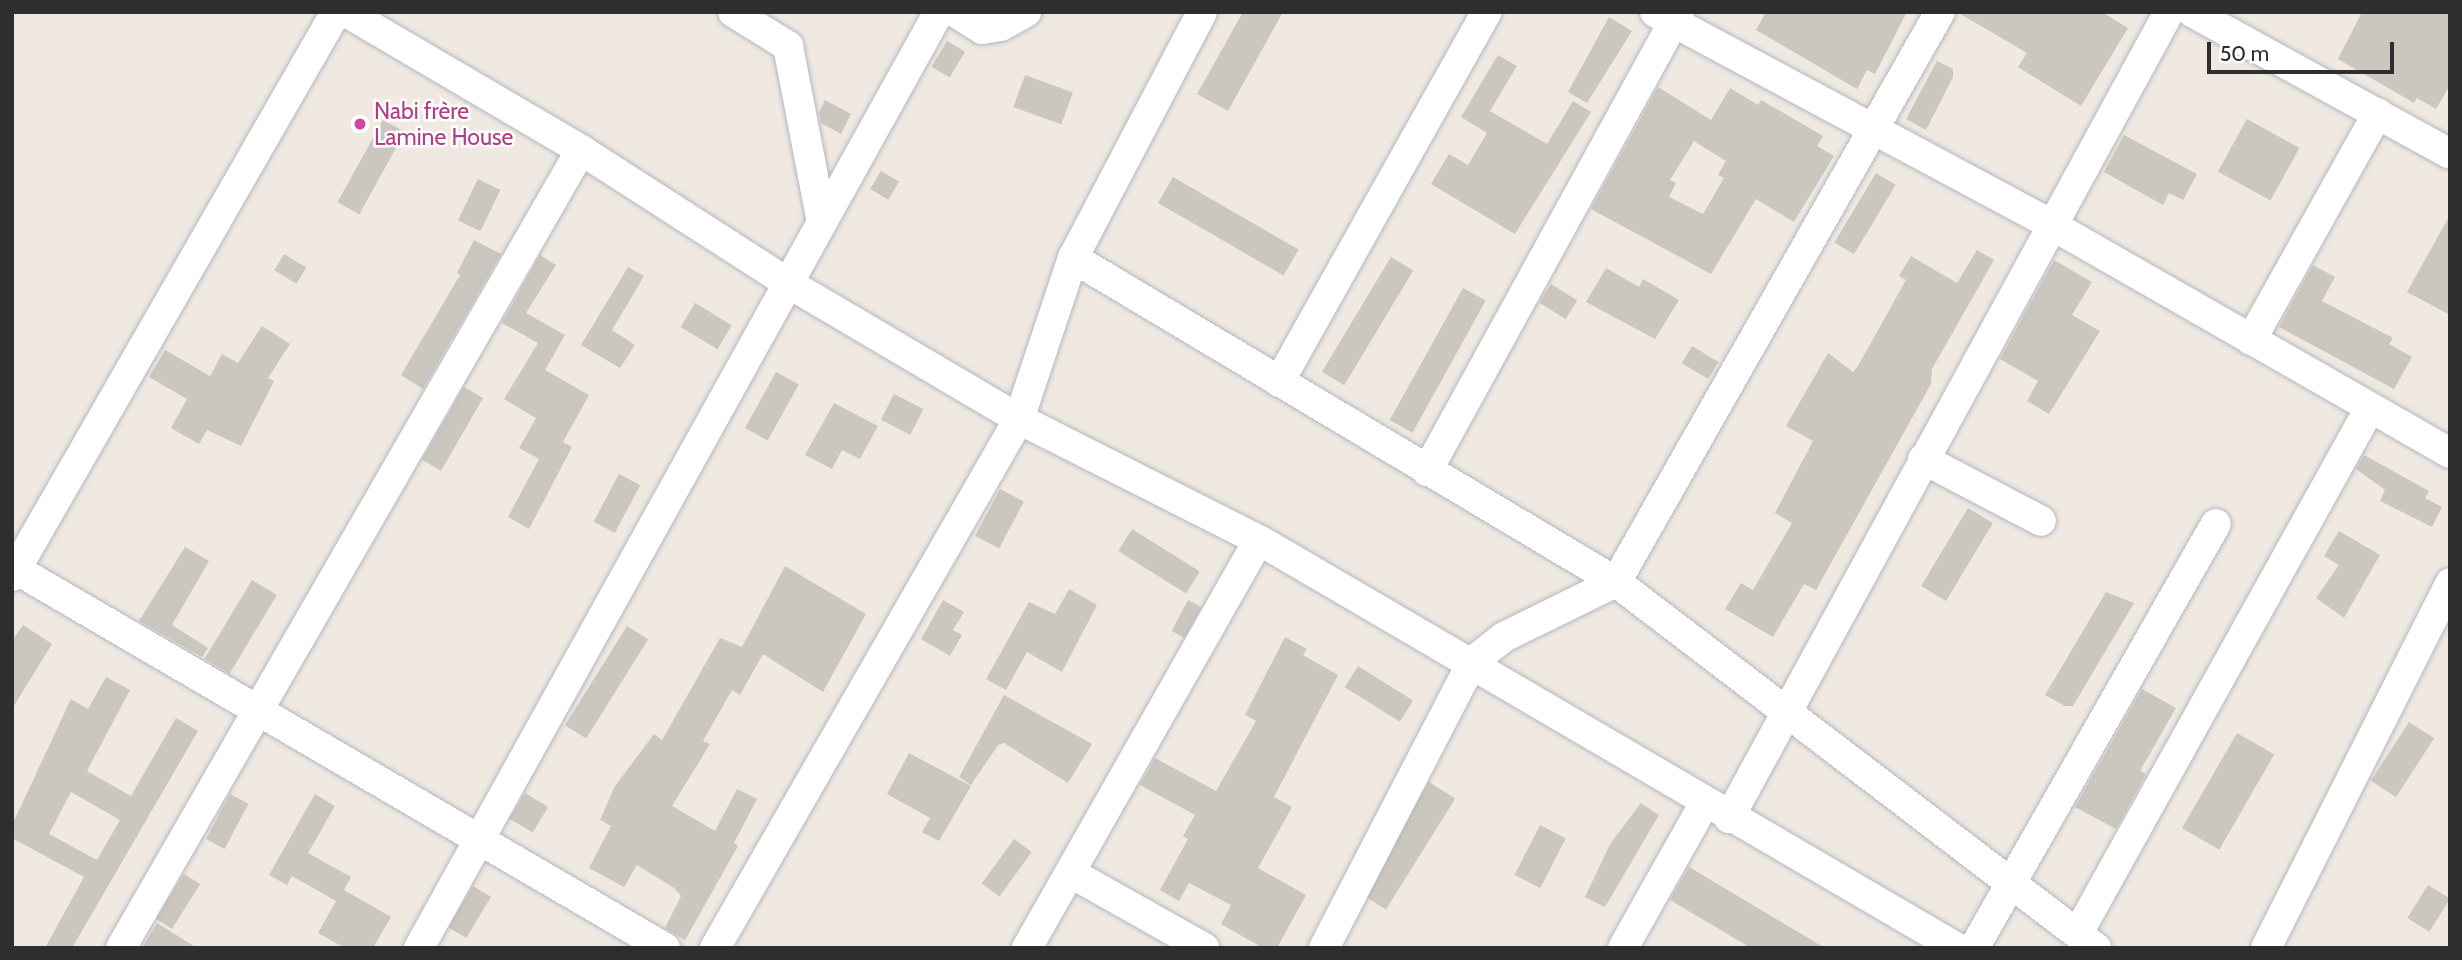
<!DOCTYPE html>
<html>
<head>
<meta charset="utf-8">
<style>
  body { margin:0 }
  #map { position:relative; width:2462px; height:960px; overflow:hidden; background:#efe9e1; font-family:Cabin,sans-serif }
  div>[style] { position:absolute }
  .building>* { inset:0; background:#cbc7bf; transform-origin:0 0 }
  .roads { filter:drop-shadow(0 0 2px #b4b7c1) drop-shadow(0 0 2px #b4b7c1) }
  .minor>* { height:30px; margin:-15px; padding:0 15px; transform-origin:15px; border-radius:15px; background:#fff }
  .dots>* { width:19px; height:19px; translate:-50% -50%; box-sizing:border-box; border:4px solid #fff; border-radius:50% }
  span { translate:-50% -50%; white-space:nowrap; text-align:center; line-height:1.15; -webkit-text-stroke:5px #fff; paint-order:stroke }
  .hotel-label { font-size:23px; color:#b23c85 }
  .left { translate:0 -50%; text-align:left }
  .frame { position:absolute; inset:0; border:14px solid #2e2e2e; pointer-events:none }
  .scale { position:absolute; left:2207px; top:42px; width:187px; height:32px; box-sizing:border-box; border:4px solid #2e2e2e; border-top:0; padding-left:9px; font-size:21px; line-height:24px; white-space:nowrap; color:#2e2e2e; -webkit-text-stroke:5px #fff; paint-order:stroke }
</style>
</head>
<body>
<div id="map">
  <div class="building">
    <div style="clip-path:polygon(1243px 12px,1283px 12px,1228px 111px,1197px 94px)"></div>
    <div style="clip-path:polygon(1766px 12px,1907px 12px,1875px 74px,1867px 70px,1857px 89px,1756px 30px)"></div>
    <div style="clip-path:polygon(1957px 12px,2102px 12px,2128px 28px,2081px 106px,2018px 67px,2027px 53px)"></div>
    <div style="clip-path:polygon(2362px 12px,2450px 12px,2450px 85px,2436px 109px,2417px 98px,2414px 103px,2338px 59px)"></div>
    <div style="clip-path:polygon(1609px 17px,1632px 31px,1587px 103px,1568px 92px)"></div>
    <div style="left:947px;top:41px;width:21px;height:30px;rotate:31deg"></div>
    <div style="clip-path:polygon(1498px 55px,1517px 66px,1490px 111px,1547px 144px,1573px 101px,1591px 112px,1515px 234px,1431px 184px,1449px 154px,1468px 165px,1487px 133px,1461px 117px)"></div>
    <div style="clip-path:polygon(1937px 61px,1953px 69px,1953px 77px,1926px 130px,1906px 119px)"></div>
    <div style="left:1025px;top:75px;width:51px;height:34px;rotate:20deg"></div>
    <div style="clip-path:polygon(evenodd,1658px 87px,1711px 120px,1730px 88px,1758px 105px,1761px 100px,1823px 136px,1817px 146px,1834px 156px,1794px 222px,1756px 199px,1711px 274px,1591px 209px,1658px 87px,1694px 141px,1726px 161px,1718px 175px,1724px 178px,1703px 214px,1669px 197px,1676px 183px,1670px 180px,1694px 141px)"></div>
    <div style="clip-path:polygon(825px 100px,851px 114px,841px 134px,821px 123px,819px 112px)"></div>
    <div style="left:2247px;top:119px;width:60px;height:60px;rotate:29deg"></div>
    <div style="left:383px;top:120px;width:25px;height:94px;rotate:29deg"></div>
    <div style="clip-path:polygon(2124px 135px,2197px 174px,2183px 200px,2169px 193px,2163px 205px,2104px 172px)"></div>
    <div style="left:881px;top:171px;width:21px;height:21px;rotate:31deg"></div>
    <div style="left:1876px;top:173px;width:23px;height:81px;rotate:31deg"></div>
    <div style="left:1173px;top:177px;width:145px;height:30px;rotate:30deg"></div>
    <div style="left:478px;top:179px;width:25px;height:46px;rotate:26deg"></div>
    <div style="clip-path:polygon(2450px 215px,2450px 315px,2407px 292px)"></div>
    <div style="clip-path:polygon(474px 240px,501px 254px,423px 389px,401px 375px,460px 275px,457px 273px)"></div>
    <div style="clip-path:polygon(1977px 250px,1994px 260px,1932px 369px,1931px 384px,1816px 590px,1804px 584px,1773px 637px,1725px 609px,1741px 583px,1753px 590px,1792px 523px,1775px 513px,1813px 441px,1786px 426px,1828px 353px,1853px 372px,1858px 366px,1906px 280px,1899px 276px,1911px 256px,1957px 283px)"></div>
    <div style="left:284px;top:254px;width:26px;height:19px;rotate:31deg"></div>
    <div style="clip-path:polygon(540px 255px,556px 265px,526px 313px,565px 335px,545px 370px,589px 395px,563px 442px,572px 447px,529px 529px,508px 517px,539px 459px,519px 448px,536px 418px,504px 399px,538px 343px,502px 323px)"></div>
    <div style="left:1391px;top:257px;width:26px;height:134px;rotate:31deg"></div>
    <div style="clip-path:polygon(2054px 260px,2092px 282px,2072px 315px,2100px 331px,2049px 414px,2027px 401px,2038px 381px,2000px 359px)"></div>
    <div style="clip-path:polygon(2313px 265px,2335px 277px,2322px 301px,2393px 338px,2389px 344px,2412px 357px,2394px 389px,2279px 327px)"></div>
    <div style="clip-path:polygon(628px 267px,644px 276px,612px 330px,635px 345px,620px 368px,581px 345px)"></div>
    <div style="clip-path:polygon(1606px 268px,1639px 287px,1643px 279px,1679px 300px,1655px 339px,1586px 302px)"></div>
    <div style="left:1551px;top:284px;width:31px;height:22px;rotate:32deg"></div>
    <div style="left:1463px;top:288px;width:26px;height:151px;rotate:29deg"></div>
    <div style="left:695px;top:303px;width:43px;height:28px;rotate:31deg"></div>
    <div style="clip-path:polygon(262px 326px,290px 344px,268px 378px,274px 381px,241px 446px,207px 430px,199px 444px,171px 428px,187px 399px,149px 377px,165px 350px,210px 376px,222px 354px,238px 363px)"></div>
    <div style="left:1692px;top:346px;width:31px;height:20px;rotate:31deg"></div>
    <div style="left:776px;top:372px;width:26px;height:64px;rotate:29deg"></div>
    <div style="left:464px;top:387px;width:22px;height:84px;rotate:30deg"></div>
    <div style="left:894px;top:394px;width:33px;height:29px;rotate:27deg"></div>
    <div style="clip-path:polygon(834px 403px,878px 426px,860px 459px,842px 450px,832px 469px,805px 455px)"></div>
    <div style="clip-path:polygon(2364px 455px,2429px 491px,2425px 498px,2442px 507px,2432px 527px,2380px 501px,2385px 490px,2356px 469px)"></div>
    <div style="left:619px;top:474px;width:24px;height:54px;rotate:28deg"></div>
    <div style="left:1000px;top:489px;width:27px;height:53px;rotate:28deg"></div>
    <div style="left:1968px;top:508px;width:29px;height:91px;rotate:31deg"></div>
    <div style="left:1132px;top:529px;width:80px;height:26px;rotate:32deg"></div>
    <div style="clip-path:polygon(2339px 531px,2380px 555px,2344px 618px,2316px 598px,2339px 565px,2324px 556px)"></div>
    <div style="clip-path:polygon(185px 547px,209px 561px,172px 625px,208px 648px,202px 657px,139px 621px)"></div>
    <div style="clip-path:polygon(785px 566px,866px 614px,823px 692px,763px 654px,740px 695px,732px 690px,703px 741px,710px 744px,672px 806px,715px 831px,737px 789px,757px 799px,734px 843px,738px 846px,685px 940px,665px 928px,681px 896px,674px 888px,637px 865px,624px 887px,589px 868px,611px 826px,600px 820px,615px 786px,654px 734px,662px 740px,720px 638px,742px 647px)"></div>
    <div style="left:252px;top:580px;width:29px;height:92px;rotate:31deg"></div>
    <div style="clip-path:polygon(1069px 589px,1097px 605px,1062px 672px,1027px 652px,1006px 690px,986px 679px,1029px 602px,1055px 614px)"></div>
    <div style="clip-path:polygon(2106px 592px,2134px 603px,2073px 706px,2065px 706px,2045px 695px)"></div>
    <div style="clip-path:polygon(943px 600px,964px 612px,953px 630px,962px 635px,950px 656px,921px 639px)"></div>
    <div style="left:1188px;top:600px;width:15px;height:35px;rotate:28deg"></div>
    <div style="clip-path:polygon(23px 625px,52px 644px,12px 709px,12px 641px)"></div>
    <div style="left:627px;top:626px;width:25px;height:117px;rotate:32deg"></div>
    <div style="clip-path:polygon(1285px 637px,1307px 649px,1303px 655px,1338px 675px,1274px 797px,1292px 807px,1258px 868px,1306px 895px,1277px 948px,1263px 948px,1221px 924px,1231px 905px,1189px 883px,1179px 901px,1160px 890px,1188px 839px,1183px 836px,1195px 815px,1140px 785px,1155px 758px,1216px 791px,1256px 721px,1245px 715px)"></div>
    <div style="left:1358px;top:666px;width:65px;height:25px;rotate:32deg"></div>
    <div style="clip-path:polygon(evenodd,106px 677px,130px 690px,87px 771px,131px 796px,176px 718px,198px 731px,72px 948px,45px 948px,84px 877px,12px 838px,12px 825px,71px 699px,88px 709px,106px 677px,71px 792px,120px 820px,97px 860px,49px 834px,71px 792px)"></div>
    <div style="clip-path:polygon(2142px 689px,2176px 708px,2140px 771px,2146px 774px,2116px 829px,2075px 807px)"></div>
    <div style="clip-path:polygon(1004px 695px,1092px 744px,1068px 783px,1004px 743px,998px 745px,971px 785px,959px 777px)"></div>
    <div style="left:2409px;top:722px;width:30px;height:70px;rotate:33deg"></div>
    <div style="left:2237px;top:733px;width:43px;height:110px;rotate:30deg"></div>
    <div style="clip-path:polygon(909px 753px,971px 786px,939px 841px,922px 832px,930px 818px,887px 794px)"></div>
    <div style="left:1429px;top:782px;width:31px;height:131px;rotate:32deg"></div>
    <div style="left:525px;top:793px;width:27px;height:30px;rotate:31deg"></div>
    <div style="left:230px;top:794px;width:21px;height:51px;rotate:28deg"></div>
    <div style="clip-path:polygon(315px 794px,335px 806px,308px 853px,351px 877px,344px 890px,391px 917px,373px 948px,345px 948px,318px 933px,336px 901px,292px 876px,287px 885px,269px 875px)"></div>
    <div style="clip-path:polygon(1641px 803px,1659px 815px,1605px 907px,1585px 897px,1610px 844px)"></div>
    <div style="left:1540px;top:825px;width:29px;height:56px;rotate:27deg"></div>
    <div style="left:1014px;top:839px;width:22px;height:55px;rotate:36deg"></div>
    <div style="clip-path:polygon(1689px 867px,1825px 948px,1751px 948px,1670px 900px)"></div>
    <div style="left:184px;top:874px;width:19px;height:53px;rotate:32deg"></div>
    <div style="left:2428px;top:885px;width:26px;height:39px;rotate:32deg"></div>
    <div style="left:473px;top:886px;width:21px;height:48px;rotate:31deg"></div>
    <div style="clip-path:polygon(157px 923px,197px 948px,142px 948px)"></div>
  </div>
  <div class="roads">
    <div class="minor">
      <div style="left:346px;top:12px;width:273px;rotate:30.4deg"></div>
      <div style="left:581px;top:150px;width:246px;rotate:32.7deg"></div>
      <div style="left:788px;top:283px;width:268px;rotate:30.5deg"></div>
      <div style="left:1019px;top:419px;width:269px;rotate:26.8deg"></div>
      <div style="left:1259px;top:540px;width:808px;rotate:30.31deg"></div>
      <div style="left:733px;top:12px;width:65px;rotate:31.7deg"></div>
      <div style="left:788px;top:46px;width:179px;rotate:79.1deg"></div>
      <div style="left:955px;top:12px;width:32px;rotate:32deg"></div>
      <div style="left:982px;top:29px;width:19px;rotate:-9deg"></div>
      <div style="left:1001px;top:26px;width:29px;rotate:-29deg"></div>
      <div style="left:1655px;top:12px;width:448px;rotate:28.2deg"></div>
      <div style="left:2050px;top:224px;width:461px;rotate:29.8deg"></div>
      <div style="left:2192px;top:12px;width:294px;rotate:28.8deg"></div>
      <div style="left:1073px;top:258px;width:632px;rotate:30.82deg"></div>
      <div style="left:1616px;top:582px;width:604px;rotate:37.33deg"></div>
      <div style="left:2251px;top:340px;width:260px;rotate:-60.8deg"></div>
      <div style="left:1279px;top:382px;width:424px;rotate:-60.7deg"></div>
      <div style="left:1923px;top:459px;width:133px;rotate:27.7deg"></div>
      <div style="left:1427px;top:471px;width:524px;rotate:-61.23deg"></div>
      <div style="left:12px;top:567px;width:756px;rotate:30.26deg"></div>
      <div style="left:12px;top:576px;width:650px;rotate:-60.12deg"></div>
      <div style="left:1729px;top:818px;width:918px;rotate:-61.37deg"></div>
      <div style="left:1071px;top:873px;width:153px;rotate:29.4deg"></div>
      <div style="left:2078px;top:933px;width:601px;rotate:-60.92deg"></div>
      <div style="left:121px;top:948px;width:921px;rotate:-60.04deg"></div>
      <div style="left:419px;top:948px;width:1071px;rotate:-60.95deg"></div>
      <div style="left:715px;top:948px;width:610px;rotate:-60.12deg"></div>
      <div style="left:1019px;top:419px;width:170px;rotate:-71.5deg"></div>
      <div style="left:1073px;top:258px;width:278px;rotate:-62.3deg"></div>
      <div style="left:1027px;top:948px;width:469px;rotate:-60.4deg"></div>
      <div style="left:1324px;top:948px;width:322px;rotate:-62.6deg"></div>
      <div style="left:1472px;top:662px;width:41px;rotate:-38deg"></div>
      <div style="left:1504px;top:637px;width:125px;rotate:-26.2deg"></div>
      <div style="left:1616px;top:582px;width:656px;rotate:-60.39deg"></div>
      <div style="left:1623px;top:948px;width:165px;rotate:-60.6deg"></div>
      <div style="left:1974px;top:948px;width:488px;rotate:-60.3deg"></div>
      <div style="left:2266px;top:948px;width:409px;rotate:-63.2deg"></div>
    </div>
  </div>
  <div class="dots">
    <div style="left:360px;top:124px;background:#d1479c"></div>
  </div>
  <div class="hotel-label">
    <span class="left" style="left:374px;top:124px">Nabi frère<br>Lamine House</span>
  </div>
  <div class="frame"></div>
  <div class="scale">50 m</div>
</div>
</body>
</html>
